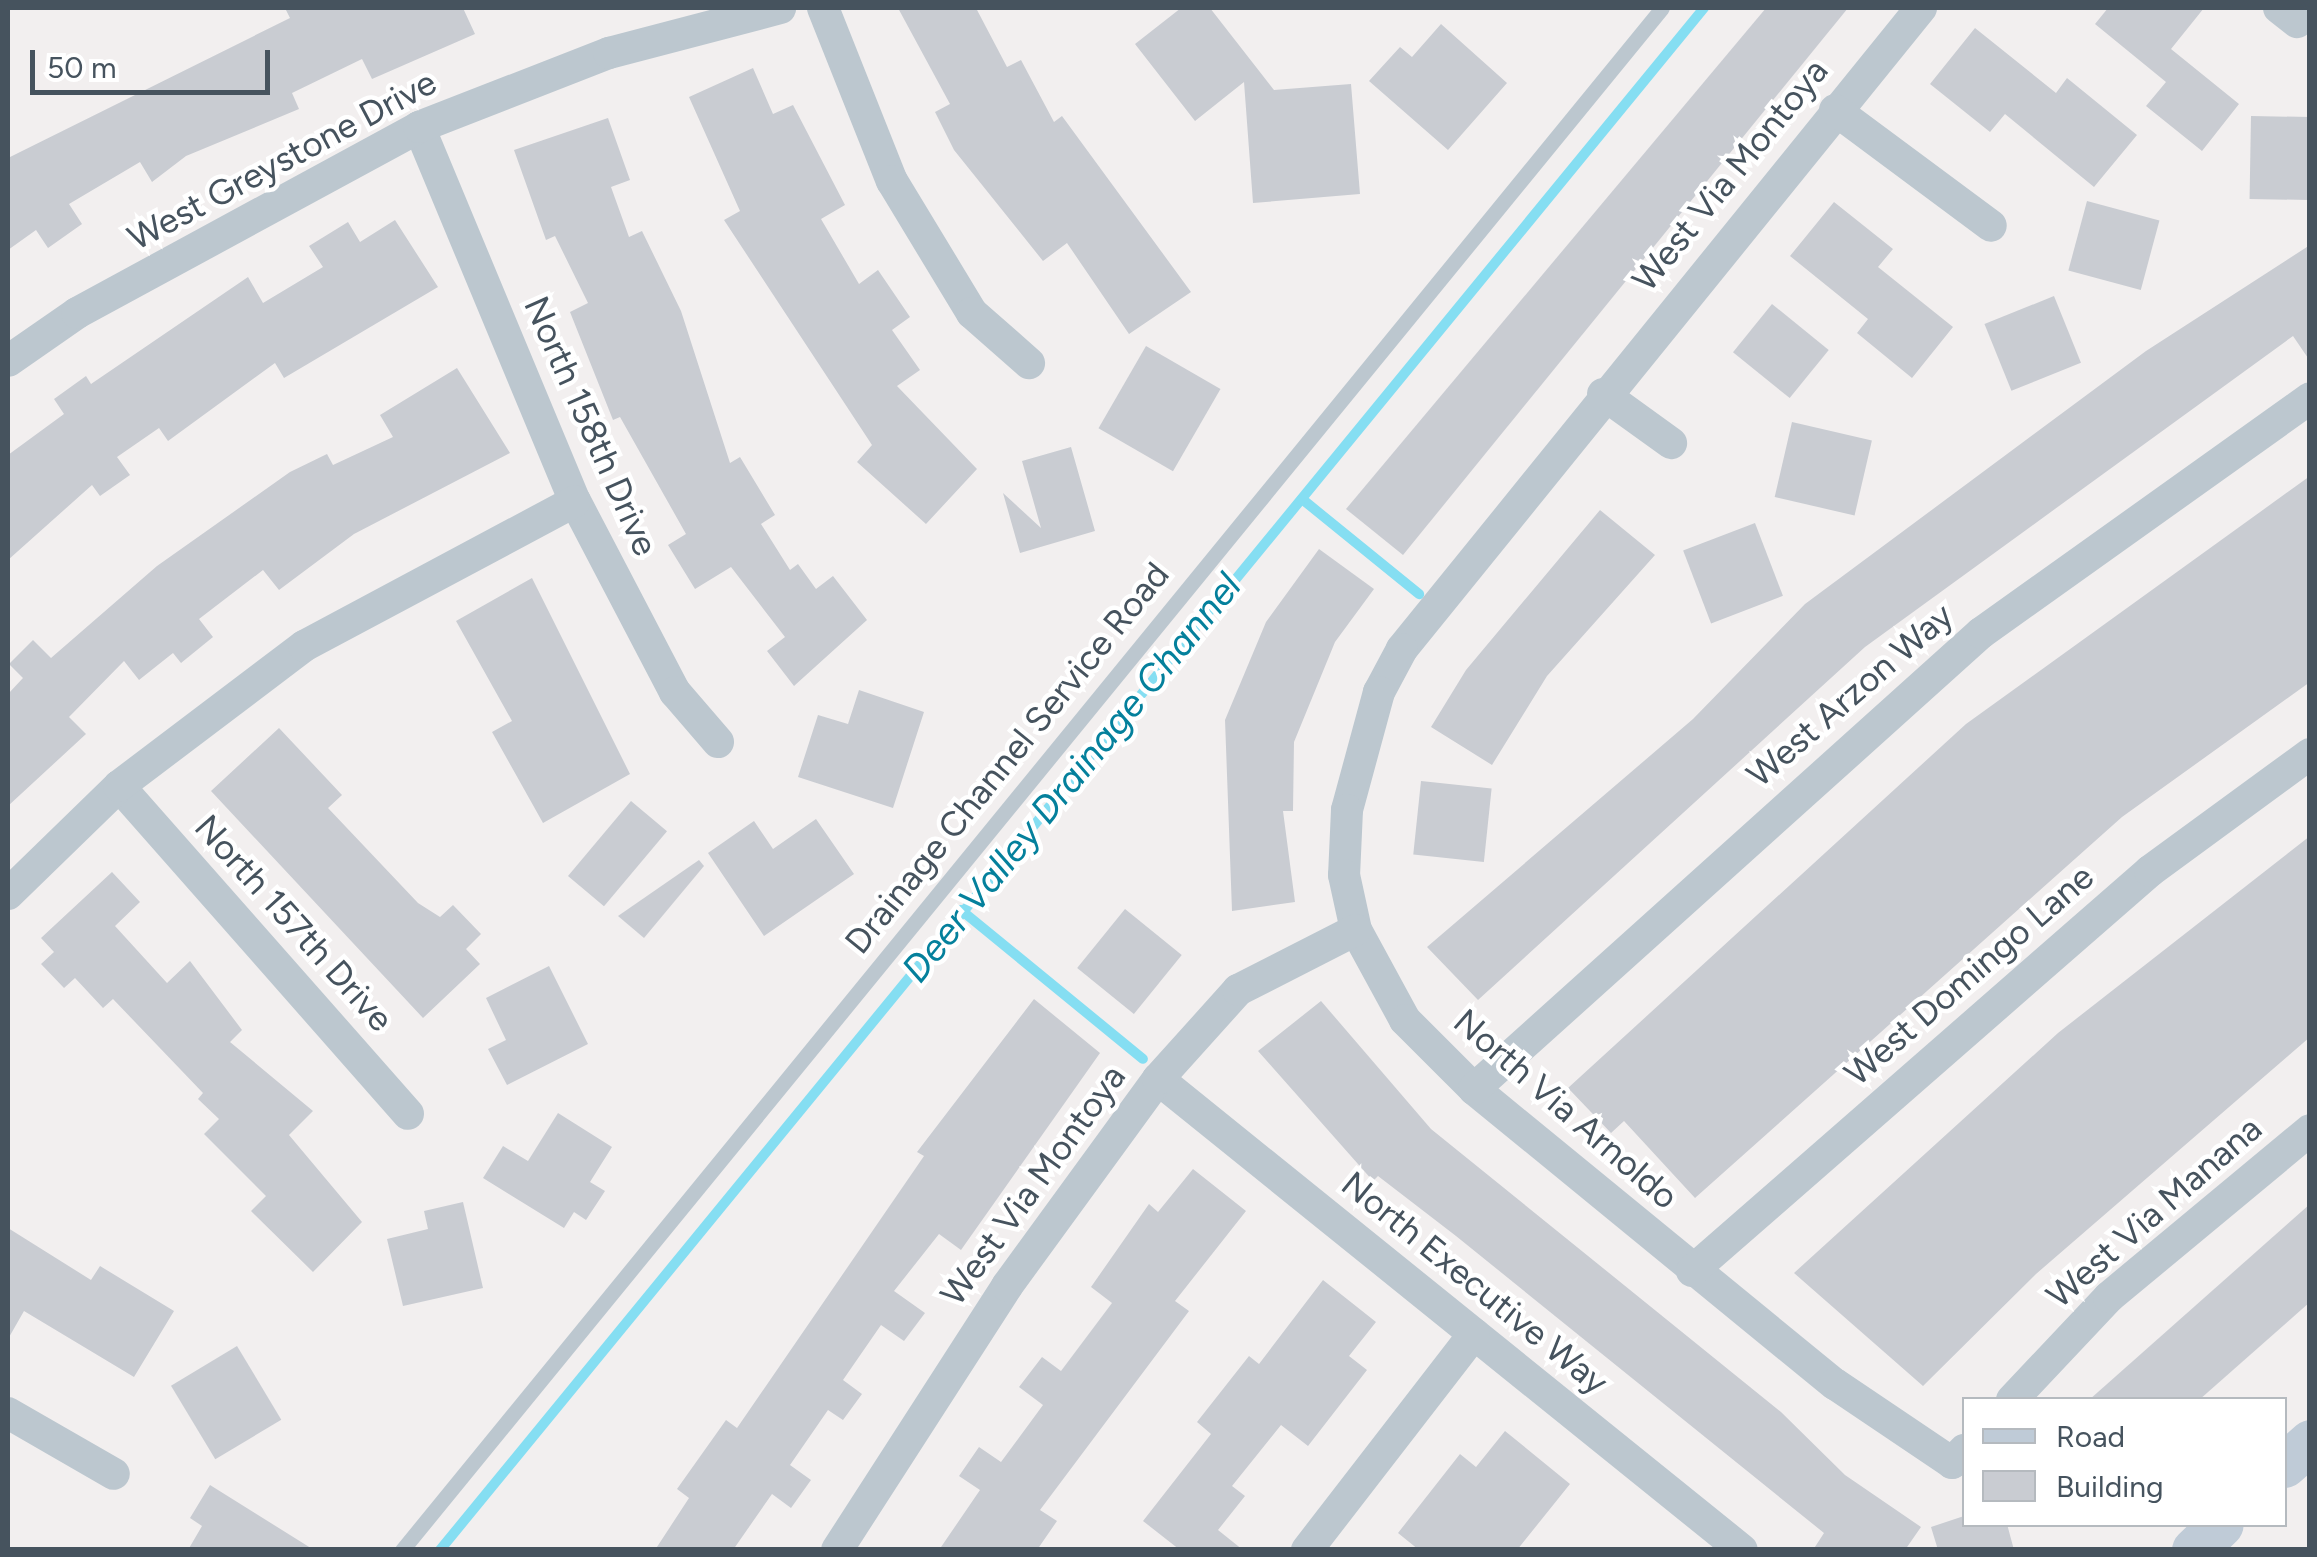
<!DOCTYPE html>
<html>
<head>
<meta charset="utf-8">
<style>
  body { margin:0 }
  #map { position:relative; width:2317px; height:1557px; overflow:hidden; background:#f2efef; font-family:Figtree,sans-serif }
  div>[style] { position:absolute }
  .stream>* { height:10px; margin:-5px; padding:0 5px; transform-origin:5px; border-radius:5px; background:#85def2 }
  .building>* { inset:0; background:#c9ccd2; transform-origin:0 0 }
  .lane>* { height:15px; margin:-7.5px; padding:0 7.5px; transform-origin:7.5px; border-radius:7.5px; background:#bcc7cf }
  .street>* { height:32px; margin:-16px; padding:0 16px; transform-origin:16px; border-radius:16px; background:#bcc7cf }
  .secondary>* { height:45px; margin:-22.5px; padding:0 22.5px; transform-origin:22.5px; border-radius:22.5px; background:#bfcbd7 }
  span { translate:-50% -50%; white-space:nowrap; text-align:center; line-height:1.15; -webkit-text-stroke:9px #fff; paint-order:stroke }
  .street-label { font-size:35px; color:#46535e }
  .water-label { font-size:38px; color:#04809c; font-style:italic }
  .frame { position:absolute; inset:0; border:10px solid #46535e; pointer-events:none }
  .legend { position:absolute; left:1962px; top:1397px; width:325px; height:130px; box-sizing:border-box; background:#fff; border:2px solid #b5babf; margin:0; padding:12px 18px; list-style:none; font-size:30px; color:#46535e }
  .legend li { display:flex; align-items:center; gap:20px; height:50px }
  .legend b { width:50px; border:2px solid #b5babf }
  .scale { position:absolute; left:30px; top:50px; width:240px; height:45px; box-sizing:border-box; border:5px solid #46535e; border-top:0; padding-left:12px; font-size:30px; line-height:35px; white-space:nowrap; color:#46535e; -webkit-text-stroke:8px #fff; paint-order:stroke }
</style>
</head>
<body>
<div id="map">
  <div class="stream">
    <div style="left:1302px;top:499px;width:151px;rotate:39.1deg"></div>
    <div style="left:961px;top:910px;width:235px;rotate:39.3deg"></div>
    <div style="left:440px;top:1550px;width:1994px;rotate:-50.66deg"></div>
  </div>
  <div class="building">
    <div style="clip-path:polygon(285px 8px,463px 8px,475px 34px,372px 79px,362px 59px,292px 93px,299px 109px,186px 156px,152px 182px,140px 162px,69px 204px,82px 224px,48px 248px,36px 230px,8px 250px,8px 158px,290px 18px)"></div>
    <div style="clip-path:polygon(898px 8px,976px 8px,1007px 67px,1021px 60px,1054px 122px,1062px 116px,1191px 292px,1129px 334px,1067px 243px,1043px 261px,954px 150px,935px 112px,950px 104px)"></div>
    <div style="clip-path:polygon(1181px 8px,1210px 8px,1274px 90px,1351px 84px,1360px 194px,1253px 203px,1244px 82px,1195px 121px,1135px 44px)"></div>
    <div style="clip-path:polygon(1766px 8px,1848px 8px,1403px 555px,1346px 509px)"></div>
    <div style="clip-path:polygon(2108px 8px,2204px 8px,2171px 49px,2239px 104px,2202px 151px,2146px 106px,2166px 82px,2095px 24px)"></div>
    <div style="clip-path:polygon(1441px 24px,1507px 83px,1448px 150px,1369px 81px,1400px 47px,1412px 57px)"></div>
    <div style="clip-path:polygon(1975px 28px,2056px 93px,2067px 78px,2137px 135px,2094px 187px,2005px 114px,1990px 132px,1930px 84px)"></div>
    <div style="clip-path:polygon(753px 68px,773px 114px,793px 105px,845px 205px,821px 219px,859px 284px,878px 270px,910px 317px,892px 330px,920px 370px,897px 386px,977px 469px,926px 524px,857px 462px,872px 445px,724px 220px,740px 211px,689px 97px)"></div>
    <div style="left:2251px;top:116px;width:59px;height:83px;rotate:1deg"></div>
    <div style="clip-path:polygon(608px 118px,630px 180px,611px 187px,629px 237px,642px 231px,681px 311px,730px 463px,740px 457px,775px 515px,761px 524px,790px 570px,798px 564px,816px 589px,833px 576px,867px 620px,794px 686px,767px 651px,785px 637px,731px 567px,695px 589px,668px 545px,686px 534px,620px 417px,613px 420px,570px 312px,588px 303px,555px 236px,546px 240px,514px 150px)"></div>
    <div style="left:2087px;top:201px;width:75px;height:72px;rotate:15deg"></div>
    <div style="clip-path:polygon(1834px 202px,1893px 249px,1878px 267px,1953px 327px,1912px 378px,1857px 333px,1868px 319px,1790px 256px)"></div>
    <div style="clip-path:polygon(395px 220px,438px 287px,284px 378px,275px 363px,168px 441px,159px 428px,117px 457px,130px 475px,100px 496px,92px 485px,8px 560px,8px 455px,64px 414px,54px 399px,86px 376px,91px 384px,248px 277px,263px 303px,323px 267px,309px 246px,348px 222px,360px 242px)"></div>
    <div style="clip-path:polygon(2310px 245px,2310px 361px,2293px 336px,1865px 647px,1478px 1000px,1427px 947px,1693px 719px,1805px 604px,2146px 351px)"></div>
    <div style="left:2054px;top:296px;width:72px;height:75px;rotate:68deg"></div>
    <div style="left:1772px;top:304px;width:73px;height:62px;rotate:39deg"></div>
    <div style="left:1146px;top:346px;width:86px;height:95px;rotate:30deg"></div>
    <div style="clip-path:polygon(457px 368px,510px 453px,354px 534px,279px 590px,263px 570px,199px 619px,213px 637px,181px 663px,173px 653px,139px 680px,124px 661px,69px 717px,86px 734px,8px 806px,8px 694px,23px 678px,9px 664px,33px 640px,51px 658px,157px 566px,290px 472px,327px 454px,333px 465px,393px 437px,380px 415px)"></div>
    <div style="left:1792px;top:422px;width:82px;height:77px;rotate:13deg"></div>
    <div style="clip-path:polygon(1071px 447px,1095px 531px,1020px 553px,1003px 493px,1041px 528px,1022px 461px)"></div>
    <div style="clip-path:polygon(2310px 476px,2310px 682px,2122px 817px,1695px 1198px,1624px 1121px,1611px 1133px,1568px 1088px,1966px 724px)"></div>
    <div style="clip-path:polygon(1600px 510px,1655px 555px,1547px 676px,1492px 765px,1431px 727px,1466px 670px)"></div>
    <div style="left:1755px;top:523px;width:78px;height:77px;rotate:69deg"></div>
    <div style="clip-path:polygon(1319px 549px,1374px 589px,1335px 642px,1294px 742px,1293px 811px,1283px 811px,1295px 902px,1232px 911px,1225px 720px,1266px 622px)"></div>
    <div style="clip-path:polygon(532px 578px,630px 774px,543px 823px,492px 732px,512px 721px,456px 621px)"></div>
    <div style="clip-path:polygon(859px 690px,924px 712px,893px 808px,798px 777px,818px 715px,848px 724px)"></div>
    <div style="clip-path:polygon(279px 728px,342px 795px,328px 808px,418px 903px,440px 917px,453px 905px,481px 934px,466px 949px,480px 964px,423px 1018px,211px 791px)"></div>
    <div style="left:1421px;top:781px;width:71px;height:74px;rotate:6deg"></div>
    <div style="left:631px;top:801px;width:47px;height:98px;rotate:40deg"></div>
    <div style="clip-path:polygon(816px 819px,854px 874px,764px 936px,708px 853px,754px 821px,773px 849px)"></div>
    <div style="clip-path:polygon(2310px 836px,2310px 1037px,2036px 1274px,1923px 1386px,1794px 1273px,2058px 1033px)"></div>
    <div style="clip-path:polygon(699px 860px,704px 866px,644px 938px,618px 916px)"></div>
    <div style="clip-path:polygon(112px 872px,140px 902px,115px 926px,167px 983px,190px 961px,242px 1030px,230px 1042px,313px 1111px,289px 1135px,362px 1222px,313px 1272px,251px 1211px,266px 1196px,204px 1134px,219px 1119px,198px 1099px,203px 1093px,113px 999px,103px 1008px,75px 978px,64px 988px,41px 964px,54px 952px,41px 938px)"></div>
    <div style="left:1125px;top:909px;width:73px;height:76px;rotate:39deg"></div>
    <div style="clip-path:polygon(549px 966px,588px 1044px,507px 1085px,488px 1049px,506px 1040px,486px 998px)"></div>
    <div style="clip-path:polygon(1034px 999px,1100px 1053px,961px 1250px,939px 1234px,894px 1291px,925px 1313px,904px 1341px,881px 1325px,843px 1380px,862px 1394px,843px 1420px,828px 1410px,790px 1465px,811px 1480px,791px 1508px,772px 1494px,733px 1550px,655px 1550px,689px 1498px,677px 1489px,726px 1420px,737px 1428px,924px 1156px,917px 1152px)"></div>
    <div style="clip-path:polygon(1321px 1001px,1431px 1129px,1781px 1412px,1845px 1475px,1921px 1527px,1905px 1550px,1813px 1550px,1824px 1533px,1456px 1236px,1378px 1176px,1373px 1181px,1258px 1051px)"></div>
    <div style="clip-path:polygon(558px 1113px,612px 1147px,590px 1182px,605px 1191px,586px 1220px,574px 1212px,564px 1228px,483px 1178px,503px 1146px,528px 1161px)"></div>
    <div style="clip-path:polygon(1193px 1169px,1246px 1211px,1175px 1301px,1189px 1311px,1040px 1510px,1057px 1521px,1037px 1550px,939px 1550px,980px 1490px,959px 1476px,979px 1447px,1001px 1462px,1043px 1405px,1019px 1387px,1042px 1357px,1061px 1371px,1112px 1303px,1091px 1287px,1149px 1204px,1158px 1212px)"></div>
    <div style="clip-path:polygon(463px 1202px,483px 1288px,403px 1306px,387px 1239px,428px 1229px,424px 1211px)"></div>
    <div style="clip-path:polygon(2310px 1204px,2310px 1302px,2199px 1400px,2089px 1400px)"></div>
    <div style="clip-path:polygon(8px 1228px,91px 1280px,100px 1266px,174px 1311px,134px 1377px,24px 1311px,8px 1339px)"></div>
    <div style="clip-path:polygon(1323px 1280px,1376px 1322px,1349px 1356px,1367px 1370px,1308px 1446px,1281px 1425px,1232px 1486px,1245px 1496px,1218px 1530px,1243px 1550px,1180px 1550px,1143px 1521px,1211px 1434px,1197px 1422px,1249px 1356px,1259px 1364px)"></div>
    <div style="left:237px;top:1346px;width:86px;height:77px;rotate:59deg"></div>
    <div style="clip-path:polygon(1505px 1431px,1570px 1484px,1517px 1550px,1419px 1550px,1398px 1533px,1460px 1454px,1476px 1467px)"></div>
    <div style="clip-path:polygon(210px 1485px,314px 1550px,188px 1550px,202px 1526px,190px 1518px)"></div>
    <div style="clip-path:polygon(1964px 1516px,1964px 1524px,2007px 1524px,2014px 1550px,1938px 1550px,1931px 1527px)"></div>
  </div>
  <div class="lane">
    <div style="left:402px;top:1550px;width:1991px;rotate:-50.75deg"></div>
  </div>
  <div class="street">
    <div style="left:823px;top:8px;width:186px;rotate:68.3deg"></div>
    <div style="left:892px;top:181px;width:154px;rotate:58.8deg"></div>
    <div style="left:972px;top:313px;width:76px;rotate:41.3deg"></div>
    <div style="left:1921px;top:8px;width:825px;rotate:129deg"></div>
    <div style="left:1402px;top:649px;width:49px;rotate:118.1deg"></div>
    <div style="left:1379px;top:692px;width:122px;rotate:105.2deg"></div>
    <div style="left:1347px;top:810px;width:65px;rotate:92.6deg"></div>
    <div style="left:1344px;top:875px;width:56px;rotate:77.7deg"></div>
    <div style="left:1356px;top:930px;width:102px;rotate:61.4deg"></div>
    <div style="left:1405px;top:1020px;width:98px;rotate:45deg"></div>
    <div style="left:1474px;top:1089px;width:466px;rotate:39.3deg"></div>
    <div style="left:1835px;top:1384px;width:141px;rotate:34deg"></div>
    <div style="left:1952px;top:1463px;width:18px;rotate:-47deg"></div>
    <div style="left:2279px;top:8px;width:23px;rotate:38deg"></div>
    <div style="left:1835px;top:110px;width:194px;rotate:36.6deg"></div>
    <div style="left:419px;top:127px;width:405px;rotate:67.4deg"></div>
    <div style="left:575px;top:501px;width:216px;rotate:62.4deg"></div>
    <div style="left:675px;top:692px;width:66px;rotate:49.3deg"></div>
    <div style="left:8px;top:361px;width:84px;rotate:-34.8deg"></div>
    <div style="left:77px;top:313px;width:389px;rotate:-28.5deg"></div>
    <div style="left:419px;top:127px;width:204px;rotate:-21.3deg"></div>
    <div style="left:609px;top:53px;width:177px;rotate:-14.7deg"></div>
    <div style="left:1603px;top:394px;width:84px;rotate:35.8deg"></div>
    <div style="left:119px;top:786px;width:437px;rotate:48.6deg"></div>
    <div style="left:8px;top:894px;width:155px;rotate:-44.2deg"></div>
    <div style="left:119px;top:786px;width:232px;rotate:-37.1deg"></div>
    <div style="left:304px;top:646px;width:307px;rotate:-28.1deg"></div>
    <div style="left:1158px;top:1079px;width:750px;rotate:38.89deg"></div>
    <div style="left:1474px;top:1089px;width:682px;rotate:-41.97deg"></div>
    <div style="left:1981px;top:633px;width:404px;rotate:-35.5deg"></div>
    <div style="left:1692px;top:1271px;width:608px;rotate:-41.13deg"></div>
    <div style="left:2150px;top:871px;width:198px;rotate:-36.2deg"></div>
    <div style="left:2012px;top:1400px;width:141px;rotate:-46.7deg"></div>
    <div style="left:2109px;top:1297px;width:261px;rotate:-39.7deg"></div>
    <div style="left:8px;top:1413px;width:122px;rotate:29.9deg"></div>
    <div style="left:837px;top:1550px;width:314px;rotate:-57.2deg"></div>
    <div style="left:1007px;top:1286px;width:256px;rotate:-53.9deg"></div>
    <div style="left:1158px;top:1079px;width:120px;rotate:-48deg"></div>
    <div style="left:1238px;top:990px;width:132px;rotate:-27deg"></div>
    <div style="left:1307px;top:1550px;width:273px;rotate:-52.3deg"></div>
  </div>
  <div class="secondary">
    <div style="left:2284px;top:1465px;width:35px;rotate:-41deg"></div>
    <div style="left:2194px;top:1550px;width:37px;rotate:-44deg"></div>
  </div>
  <div class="street-label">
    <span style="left:282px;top:160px;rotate:-28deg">West Greystone Drive</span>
    <span style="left:1730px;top:175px;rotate:-51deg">West Via Montoya</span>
    <span style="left:591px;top:426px;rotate:66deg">North 158th Drive</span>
    <span style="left:1850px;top:695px;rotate:-41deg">West Arzon Way</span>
    <span style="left:1007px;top:758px;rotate:-51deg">Drainage Channel Service Road</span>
    <span style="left:294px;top:923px;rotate:48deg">North 157th Drive</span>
    <span style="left:1969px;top:975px;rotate:-41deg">West Domingo Lane</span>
    <span style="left:1566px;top:1109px;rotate:41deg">North Via Arnoldo</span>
    <span style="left:1033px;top:1185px;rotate:-54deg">West Via Montoya</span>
    <span style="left:2154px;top:1212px;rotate:-41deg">West Via Manana</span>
    <span style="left:1475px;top:1283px;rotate:39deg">North Executive Way</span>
  </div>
  <div class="water-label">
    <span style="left:1072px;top:778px;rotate:-51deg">Deer Valley Drainage Channel</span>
  </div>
  <div class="frame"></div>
  <ul class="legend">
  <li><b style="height:12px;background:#bfcbd7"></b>Road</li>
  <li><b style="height:28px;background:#c9ccd2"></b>Building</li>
  </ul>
  <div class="scale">50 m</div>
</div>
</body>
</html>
